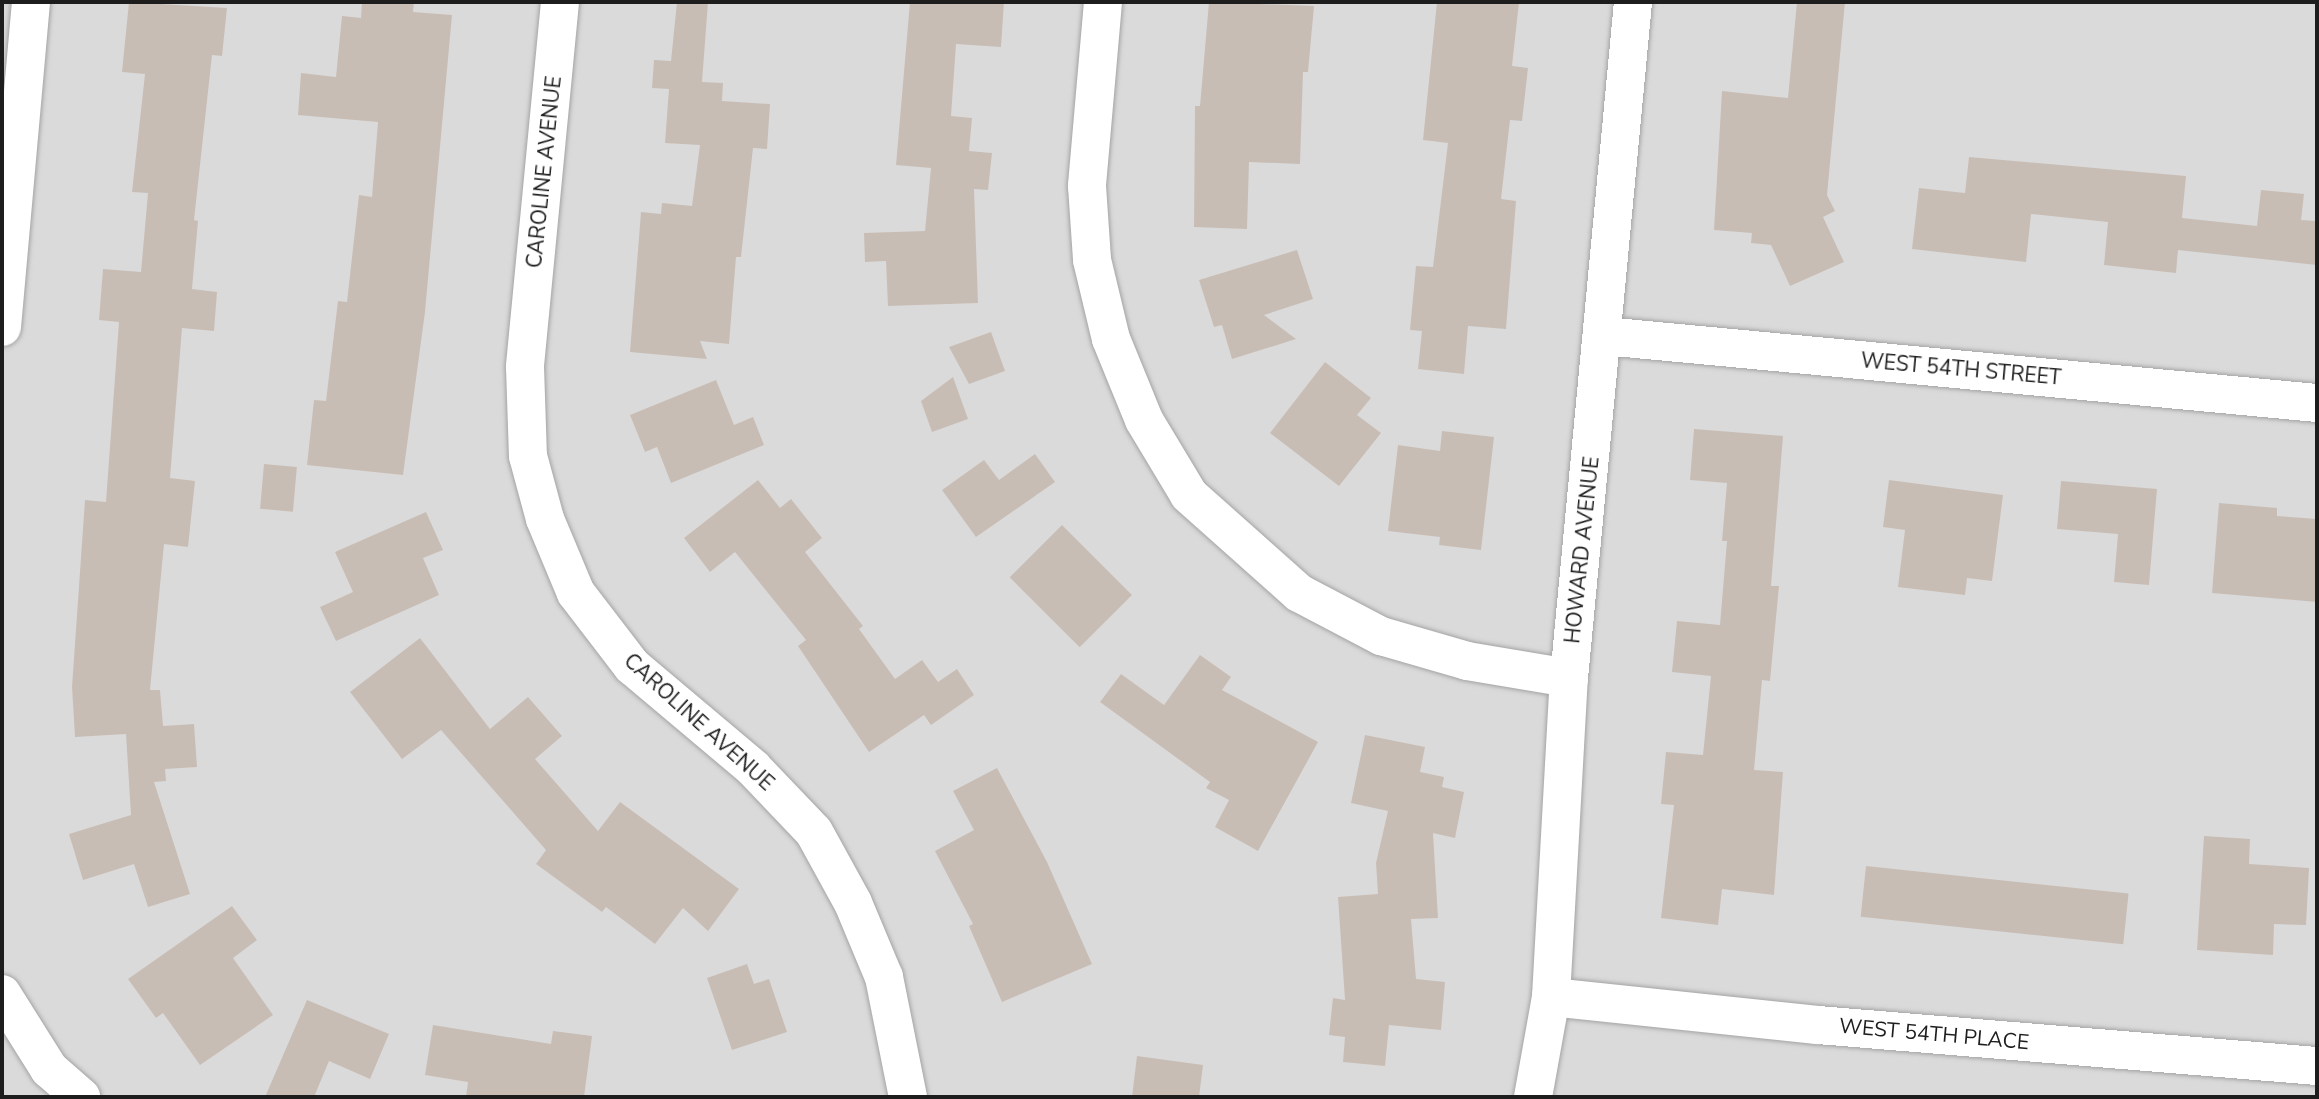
<!DOCTYPE html>
<html>
<head>
<meta charset="utf-8">
<style>
  body { margin:0 }
  #map { position:relative; width:2319px; height:1099px; overflow:hidden; background:#f0ebe2; font-family:"Nunito Sans",sans-serif }
  div>[style] { position:absolute }
  .residential>* { inset:0; background:#dbdada; transform-origin:0 0 }
  .building>* { inset:0; background:#c8bdb5; transform-origin:0 0 }
  .roads { filter:drop-shadow(0 0 2px #a4a4a4) drop-shadow(0 0 2px #a4a4a4) }
  .street>* { height:38px; margin:-19px; padding:0 19px; transform-origin:19px; border-radius:19px; background:#fff }
  span { translate:-50% -50%; white-space:nowrap; text-align:center; line-height:1.15; -webkit-text-stroke:6px #fff; paint-order:stroke }
  .street-label { font-size:21px; color:#1d1d1d }
  .frame { position:absolute; inset:0; border:4px solid #1d1d1d; pointer-events:none }
</style>
</head>
<body>
<div id="map">
  <div class="residential">
    <div style="left:2px;top:2px;width:2315px;height:1095px"></div>
  </div>
  <div class="building">
    <div style="clip-path:polygon(129px 2px,227px 8px,222px 56px,212px 55px,194px 220px,198px 221px,192px 289px,217px 292px,214px 331px,182px 328px,170px 478px,195px 481px,188px 547px,164px 544px,150px 690px,160px 690px,163px 726px,194px 724px,197px 767px,165px 769px,166px 781px,154px 782px,190px 894px,148px 907px,134px 864px,83px 880px,69px 834px,131px 815px,126px 734px,75px 737px,72px 687px,85px 500px,106px 502px,119px 322px,99px 320px,103px 269px,141px 272px,148px 193px,132px 192px,145px 74px,122px 72px)"></div>
    <div style="clip-path:polygon(362px 2px,414px 2px,413px 12px,452px 15px,425px 312px,403px 475px,307px 465px,314px 400px,326px 401px,338px 301px,347px 302px,359px 195px,372px 197px,378px 122px,298px 115px,301px 73px,336px 77px,342px 16px,361px 18px)"></div>
    <div style="clip-path:polygon(677px 2px,708px 2px,702px 82px,723px 83px,722px 101px,770px 104px,767px 149px,753px 148px,741px 257px,736px 257px,729px 344px,700px 341px,707px 359px,630px 352px,641px 212px,661px 214px,662px 203px,692px 206px,700px 145px,665px 143px,669px 89px,652px 88px,654px 60px,671px 61px)"></div>
    <div style="clip-path:polygon(910px 2px,1004px 2px,1001px 47px,956px 44px,951px 116px,972px 118px,969px 151px,992px 153px,988px 190px,974px 189px,978px 303px,888px 306px,886px 261px,865px 262px,864px 233px,925px 231px,931px 168px,896px 165px)"></div>
    <div style="clip-path:polygon(1209px 2px,1314px 6px,1308px 72px,1303px 72px,1300px 164px,1249px 162px,1247px 229px,1194px 227px,1195px 106px,1200px 106px)"></div>
    <div style="clip-path:polygon(1437px 2px,1519px 2px,1512px 66px,1528px 68px,1522px 121px,1510px 120px,1501px 199px,1516px 201px,1506px 329px,1468px 326px,1464px 374px,1418px 369px,1422px 331px,1410px 330px,1416px 266px,1433px 267px,1448px 143px,1423px 140px)"></div>
    <div style="clip-path:polygon(1797px 2px,1845px 2px,1827px 195px,1835px 211px,1823px 217px,1844px 262px,1790px 286px,1771px 245px,1751px 243px,1752px 233px,1714px 230px,1722px 91px,1788px 98px)"></div>
    <div style="clip-path:polygon(1969px 157px,2186px 176px,2182px 218px,2257px 226px,2261px 190px,2304px 194px,2301px 220px,2317px 221px,2317px 265px,2178px 250px,2176px 273px,2104px 265px,2108px 222px,2031px 214px,2026px 262px,1912px 249px,1919px 188px,1965px 193px)"></div>
    <div style="clip-path:polygon(1297px 250px,1313px 299px,1264px 315px,1296px 339px,1232px 359px,1222px 325px,1214px 327px,1199px 280px)"></div>
    <div style="clip-path:polygon(991px 332px,1005px 371px,969px 384px,949px 347px)"></div>
    <div style="clip-path:polygon(1325px 362px,1371px 398px,1357px 415px,1381px 433px,1339px 486px,1270px 433px)"></div>
    <div style="clip-path:polygon(953px 377px,968px 419px,932px 432px,921px 401px)"></div>
    <div style="clip-path:polygon(716px 380px,734px 425px,753px 417px,764px 445px,671px 483px,657px 447px,645px 452px,630px 415px)"></div>
    <div style="clip-path:polygon(1694px 429px,1783px 436px,1771px 586px,1779px 586px,1770px 681px,1762px 680px,1754px 770px,1783px 772px,1774px 895px,1722px 889px,1718px 925px,1661px 918px,1674px 805px,1661px 804px,1666px 752px,1703px 755px,1711px 676px,1672px 672px,1677px 621px,1720px 625px,1727px 541px,1722px 541px,1727px 483px,1690px 480px)"></div>
    <div style="clip-path:polygon(1442px 431px,1494px 437px,1481px 550px,1439px 545px,1440px 537px,1388px 531px,1398px 445px,1440px 451px)"></div>
    <div style="clip-path:polygon(1035px 454px,1055px 482px,976px 537px,942px 490px,984px 460px,999px 480px)"></div>
    <div style="left:264px;top:464px;width:33px;height:45px;rotate:5deg"></div>
    <div style="clip-path:polygon(758px 480px,780px 508px,791px 499px,822px 538px,805px 552px,863px 626px,859px 629px,895px 679px,922px 660px,938px 682px,957px 669px,974px 695px,931px 725px,924px 715px,869px 752px,798px 646px,806px 640px,735px 552px,710px 572px,684px 538px)"></div>
    <div style="clip-path:polygon(1889px 480px,2003px 495px,1992px 581px,1967px 578px,1965px 595px,1898px 587px,1905px 530px,1883px 527px)"></div>
    <div style="clip-path:polygon(2061px 481px,2157px 489px,2149px 585px,2114px 582px,2118px 534px,2057px 529px)"></div>
    <div style="clip-path:polygon(2219px 503px,2277px 508px,2277px 516px,2317px 519px,2317px 602px,2212px 593px)"></div>
    <div style="clip-path:polygon(426px 512px,443px 550px,423px 558px,439px 595px,336px 641px,320px 607px,353px 592px,335px 552px)"></div>
    <div style="left:1062px;top:525px;width:99px;height:74px;rotate:45deg"></div>
    <div style="clip-path:polygon(420px 638px,490px 729px,528px 697px,562px 736px,535px 759px,598px 831px,620px 802px,739px 889px,708px 931px,683px 908px,655px 944px,606px 907px,602px 912px,536px 864px,546px 850px,441px 730px,402px 759px,350px 692px)"></div>
    <div style="clip-path:polygon(1200px 655px,1231px 677px,1222px 690px,1318px 742px,1258px 851px,1215px 827px,1229px 800px,1206px 788px,1210px 782px,1100px 702px,1121px 674px,1164px 705px)"></div>
    <div style="clip-path:polygon(1365px 735px,1425px 747px,1420px 772px,1444px 777px,1442px 787px,1464px 792px,1455px 838px,1433px 833px,1438px 918px,1411px 919px,1416px 979px,1445px 982px,1441px 1030px,1389px 1025px,1385px 1066px,1343px 1062px,1345px 1037px,1329px 1035px,1333px 998px,1345px 1000px,1338px 897px,1378px 894px,1376px 863px,1388px 811px,1351px 803px)"></div>
    <div style="clip-path:polygon(997px 768px,1047px 862px,1092px 964px,1002px 1002px,969px 926px,973px 924px,935px 851px,974px 830px,953px 791px)"></div>
    <div style="clip-path:polygon(2204px 836px,2250px 839px,2249px 864px,2309px 868px,2306px 925px,2274px 924px,2273px 955px,2197px 950px)"></div>
    <div style="left:1866px;top:866px;width:264px;height:51px;rotate:6deg"></div>
    <div style="clip-path:polygon(232px 906px,257px 940px,233px 958px,273px 1015px,200px 1065px,163px 1013px,156px 1018px,128px 979px)"></div>
    <div style="clip-path:polygon(747px 964px,754px 984px,769px 979px,787px 1032px,732px 1050px,707px 978px)"></div>
    <div style="clip-path:polygon(307px 1000px,389px 1034px,370px 1079px,329px 1061px,314px 1097px,265px 1097px)"></div>
    <div style="clip-path:polygon(433px 1025px,551px 1044px,553px 1031px,592px 1036px,584px 1097px,466px 1097px,468px 1082px,425px 1075px)"></div>
    <div style="clip-path:polygon(1137px 1056px,1203px 1065px,1199px 1097px,1132px 1097px)"></div>
  </div>
  <div class="roads">
    <div class="street">
      <div style="left:560px;top:2px;width:367px;rotate:95.5deg"></div>
      <div style="left:525px;top:367px;width:89px;rotate:88.1deg"></div>
      <div style="left:528px;top:456px;width:65px;rotate:74.9deg"></div>
      <div style="left:545px;top:519px;width:80px;rotate:67.3deg"></div>
      <div style="left:576px;top:593px;width:92px;rotate:52.5deg"></div>
      <div style="left:632px;top:666px;width:158px;rotate:40.1deg"></div>
      <div style="left:753px;top:768px;width:88px;rotate:46.4deg"></div>
      <div style="left:814px;top:832px;width:81px;rotate:61.2deg"></div>
      <div style="left:853px;top:903px;width:80px;rotate:67.3deg"></div>
      <div style="left:884px;top:977px;width:122px;rotate:78.7deg"></div>
      <div style="left:1103px;top:2px;width:185px;rotate:95deg"></div>
      <div style="left:1087px;top:186px;width:74px;rotate:86.1deg"></div>
      <div style="left:1092px;top:260px;width:81px;rotate:76.5deg"></div>
      <div style="left:1111px;top:339px;width:87px;rotate:67.8deg"></div>
      <div style="left:1144px;top:420px;width:87px;rotate:59deg"></div>
      <div style="left:1189px;top:495px;width:147px;rotate:41.7deg"></div>
      <div style="left:1299px;top:593px;width:93px;rotate:27.7deg"></div>
      <div style="left:1381px;top:636px;width:90px;rotate:16.2deg"></div>
      <div style="left:1467px;top:661px;width:103px;rotate:9.5deg"></div>
      <div style="left:2px;top:327px;width:326px;rotate:-84.9deg"></div>
      <div style="left:1604px;top:336px;width:716px;rotate:5.37deg"></div>
      <div style="left:2px;top:994px;width:89px;rotate:57.9deg"></div>
      <div style="left:49px;top:1069px;width:43px;rotate:41.2deg"></div>
      <div style="left:1551px;top:997px;width:268px;rotate:6deg"></div>
      <div style="left:1818px;top:1025px;width:501px;rotate:4.7deg"></div>
      <div style="left:1533px;top:1097px;width:102px;rotate:-79.8deg"></div>
      <div style="left:1551px;top:997px;width:320px;rotate:-86.8deg"></div>
      <div style="left:1569px;top:678px;width:679px;rotate:-84.59deg"></div>
    </div>
  </div>
  <div class="street-label">
    <span style="left:544px;top:172px;rotate:-84deg">CAROLINE AVENUE</span>
    <span style="left:1961px;top:369px;rotate:5deg">WEST 54TH STREET</span>
    <span style="left:1582px;top:550px;rotate:-84deg">HOWARD AVENUE</span>
    <span style="left:699px;top:722px;rotate:42deg">CAROLINE AVENUE</span>
    <span style="left:1934px;top:1034px;rotate:5deg">WEST 54TH PLACE</span>
  </div>
  <div class="frame"></div>
</div>
</body>
</html>
